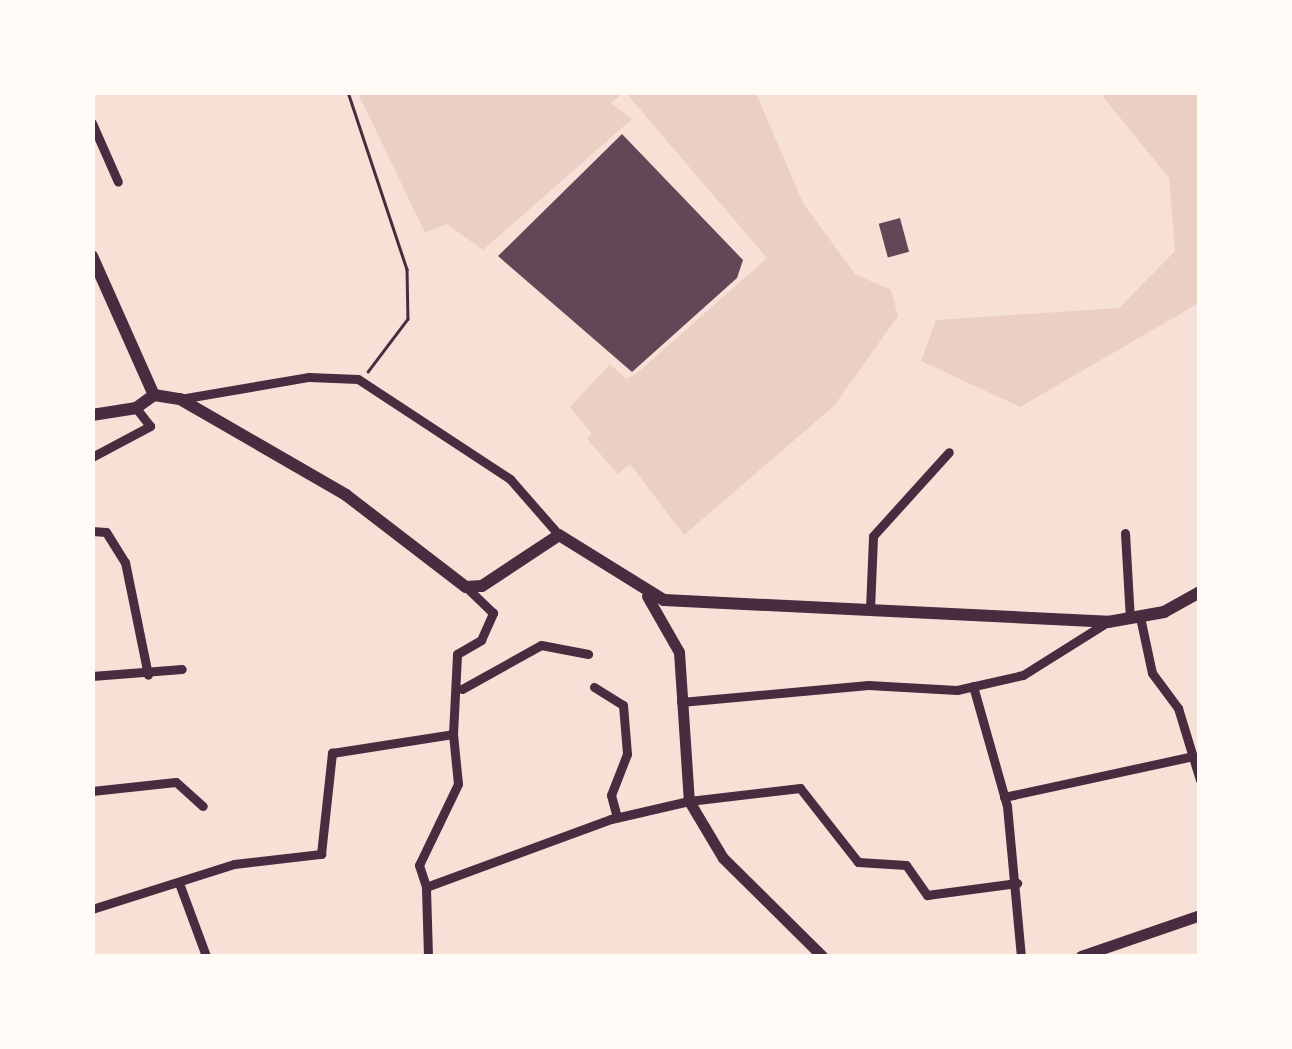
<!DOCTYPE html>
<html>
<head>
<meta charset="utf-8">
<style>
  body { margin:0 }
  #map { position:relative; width:1292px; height:1049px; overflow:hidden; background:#f7e1d7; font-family:"Space Grotesk",sans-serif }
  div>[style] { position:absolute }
  .green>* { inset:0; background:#ebcfc5 }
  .building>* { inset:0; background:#644757; transform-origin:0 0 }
  .path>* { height:2.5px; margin:-1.25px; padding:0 1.25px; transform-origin:1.25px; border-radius:1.25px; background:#4a2c40 }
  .minor>* { height:9px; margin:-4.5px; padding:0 4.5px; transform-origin:4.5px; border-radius:4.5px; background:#4a2c40 }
  .tertiary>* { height:11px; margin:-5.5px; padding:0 5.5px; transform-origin:5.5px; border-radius:5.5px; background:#4a2c40 }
  .secondary>* { height:12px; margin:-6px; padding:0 6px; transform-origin:6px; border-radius:6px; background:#4a2c40 }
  span { translate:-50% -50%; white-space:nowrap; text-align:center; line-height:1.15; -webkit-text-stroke:9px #fffaf5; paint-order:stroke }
  .frame { position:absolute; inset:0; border:95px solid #fffaf5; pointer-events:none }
</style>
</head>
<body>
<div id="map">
  <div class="green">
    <div style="clip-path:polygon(358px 93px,623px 93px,611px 103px,632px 119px,483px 250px,447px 224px,425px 233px)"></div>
    <div style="clip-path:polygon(626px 93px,756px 93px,803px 203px,855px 274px,891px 290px,898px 316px,834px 406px,684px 535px,630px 464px,618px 474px,587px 439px,592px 434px,570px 407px,610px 364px,626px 379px,636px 374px,767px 258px)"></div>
    <div style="clip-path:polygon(1100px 93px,1199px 93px,1199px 303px,1020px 407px,921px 361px,936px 320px,1119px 308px,1175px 251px,1169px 178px)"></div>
  </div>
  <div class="building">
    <div style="clip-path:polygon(622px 134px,743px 260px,737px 278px,632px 372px,498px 256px)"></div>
    <div style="left:900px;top:218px;width:35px;height:22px;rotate:75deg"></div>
  </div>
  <div class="path">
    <div style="left:348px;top:92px;width:187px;rotate:71.6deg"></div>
    <div style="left:407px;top:269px;width:50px;rotate:88.9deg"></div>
    <div style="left:408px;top:319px;width:66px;rotate:127deg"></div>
  </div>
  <div class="minor">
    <div style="left:92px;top:123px;width:64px;rotate:66.2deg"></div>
    <div style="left:180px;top:399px;width:131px;rotate:-9.7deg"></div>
    <div style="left:309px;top:377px;width:49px;rotate:2.3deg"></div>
    <div style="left:358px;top:379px;width:182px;rotate:33.3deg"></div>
    <div style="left:510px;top:479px;width:74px;rotate:48.8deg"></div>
    <div style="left:92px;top:457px;width:66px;rotate:-28.1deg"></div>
    <div style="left:150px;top:426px;width:23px;rotate:-128deg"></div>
    <div style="left:92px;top:531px;width:14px;rotate:4deg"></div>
    <div style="left:106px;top:532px;width:36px;rotate:58deg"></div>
    <div style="left:125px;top:562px;width:115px;rotate:78.5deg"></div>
    <div style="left:1125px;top:533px;width:86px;rotate:86.7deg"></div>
    <div style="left:870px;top:609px;width:73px;rotate:-87.6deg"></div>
    <div style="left:873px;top:536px;width:113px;rotate:-47.9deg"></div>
    <div style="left:1140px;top:617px;width:57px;rotate:77.9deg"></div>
    <div style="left:1152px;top:673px;width:44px;rotate:53.4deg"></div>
    <div style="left:1178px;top:708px;width:75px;rotate:73deg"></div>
    <div style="left:92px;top:676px;width:90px;rotate:-4.4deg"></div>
    <div style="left:973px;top:686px;width:125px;rotate:74.2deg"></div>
    <div style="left:1007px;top:806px;width:151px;rotate:84.7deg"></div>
    <div style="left:594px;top:687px;width:34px;rotate:32deg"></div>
    <div style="left:623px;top:705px;width:49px;rotate:85.3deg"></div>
    <div style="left:627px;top:754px;width:44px;rotate:111.3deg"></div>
    <div style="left:611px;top:795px;width:23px;rotate:75deg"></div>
    <div style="left:462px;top:689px;width:90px;rotate:-29.1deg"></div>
    <div style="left:541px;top:645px;width:48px;rotate:10.8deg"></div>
    <div style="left:681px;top:702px;width:188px;rotate:-5.2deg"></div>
    <div style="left:868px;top:685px;width:89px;rotate:3.2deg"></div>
    <div style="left:957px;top:690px;width:68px;rotate:-12.8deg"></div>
    <div style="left:1023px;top:675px;width:98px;rotate:-32.1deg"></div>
    <div style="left:453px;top:734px;width:80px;rotate:-87.1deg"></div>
    <div style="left:457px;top:654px;width:28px;rotate:-30deg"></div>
    <div style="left:481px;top:640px;width:30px;rotate:-66deg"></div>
    <div style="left:493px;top:613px;width:37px;rotate:-136deg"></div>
    <div style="left:92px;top:791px;width:84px;rotate:-6.1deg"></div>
    <div style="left:176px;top:782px;width:36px;rotate:42deg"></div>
    <div style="left:1004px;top:797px;width:193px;rotate:-12.2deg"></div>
    <div style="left:179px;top:883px;width:78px;rotate:69.7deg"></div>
    <div style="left:92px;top:909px;width:149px;rotate:-17.6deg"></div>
    <div style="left:234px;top:864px;width:88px;rotate:-6.6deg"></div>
    <div style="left:321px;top:854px;width:102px;rotate:-83.8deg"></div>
    <div style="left:332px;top:753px;width:122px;rotate:-8.9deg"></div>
    <div style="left:453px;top:734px;width:50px;rotate:84.3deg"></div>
    <div style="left:458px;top:784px;width:90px;rotate:115.7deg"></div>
    <div style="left:419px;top:865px;width:23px;rotate:72deg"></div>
    <div style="left:428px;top:956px;width:69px;rotate:-91.7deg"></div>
    <div style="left:426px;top:887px;width:197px;rotate:-20.2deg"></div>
    <div style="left:611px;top:819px;width:80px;rotate:-13deg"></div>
    <div style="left:689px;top:801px;width:112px;rotate:-6.7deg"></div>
    <div style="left:800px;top:788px;width:94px;rotate:51.9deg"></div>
    <div style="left:858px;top:862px;width:48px;rotate:3.6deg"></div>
    <div style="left:906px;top:865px;width:37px;rotate:55deg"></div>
    <div style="left:927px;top:895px;width:91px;rotate:-7.6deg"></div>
  </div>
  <div class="tertiary">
    <div style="left:647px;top:596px;width:64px;rotate:60.3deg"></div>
    <div style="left:679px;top:652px;width:149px;rotate:86.2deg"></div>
    <div style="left:689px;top:801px;width:66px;rotate:59.2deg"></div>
    <div style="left:723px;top:858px;width:139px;rotate:44.7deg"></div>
    <div style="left:1081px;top:956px;width:126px;rotate:-19deg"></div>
  </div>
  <div class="secondary">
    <div style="left:92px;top:256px;width:152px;rotate:66deg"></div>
    <div style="left:92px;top:415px;width:45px;rotate:-9deg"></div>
    <div style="left:136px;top:408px;width:22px;rotate:-36deg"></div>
    <div style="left:154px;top:395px;width:26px;rotate:9deg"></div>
    <div style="left:180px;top:399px;width:192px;rotate:30deg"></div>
    <div style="left:346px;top:495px;width:151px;rotate:37.5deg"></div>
    <div style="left:466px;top:587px;width:16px;rotate:-4deg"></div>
    <div style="left:482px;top:586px;width:92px;rotate:-33.5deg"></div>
    <div style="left:559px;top:535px;width:123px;rotate:31.8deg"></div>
    <div style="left:664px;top:600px;width:445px;rotate:2.8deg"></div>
    <div style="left:1108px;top:622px;width:57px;rotate:-10.1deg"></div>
    <div style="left:1164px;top:612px;width:41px;rotate:-29.1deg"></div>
  </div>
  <div class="frame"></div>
</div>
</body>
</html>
